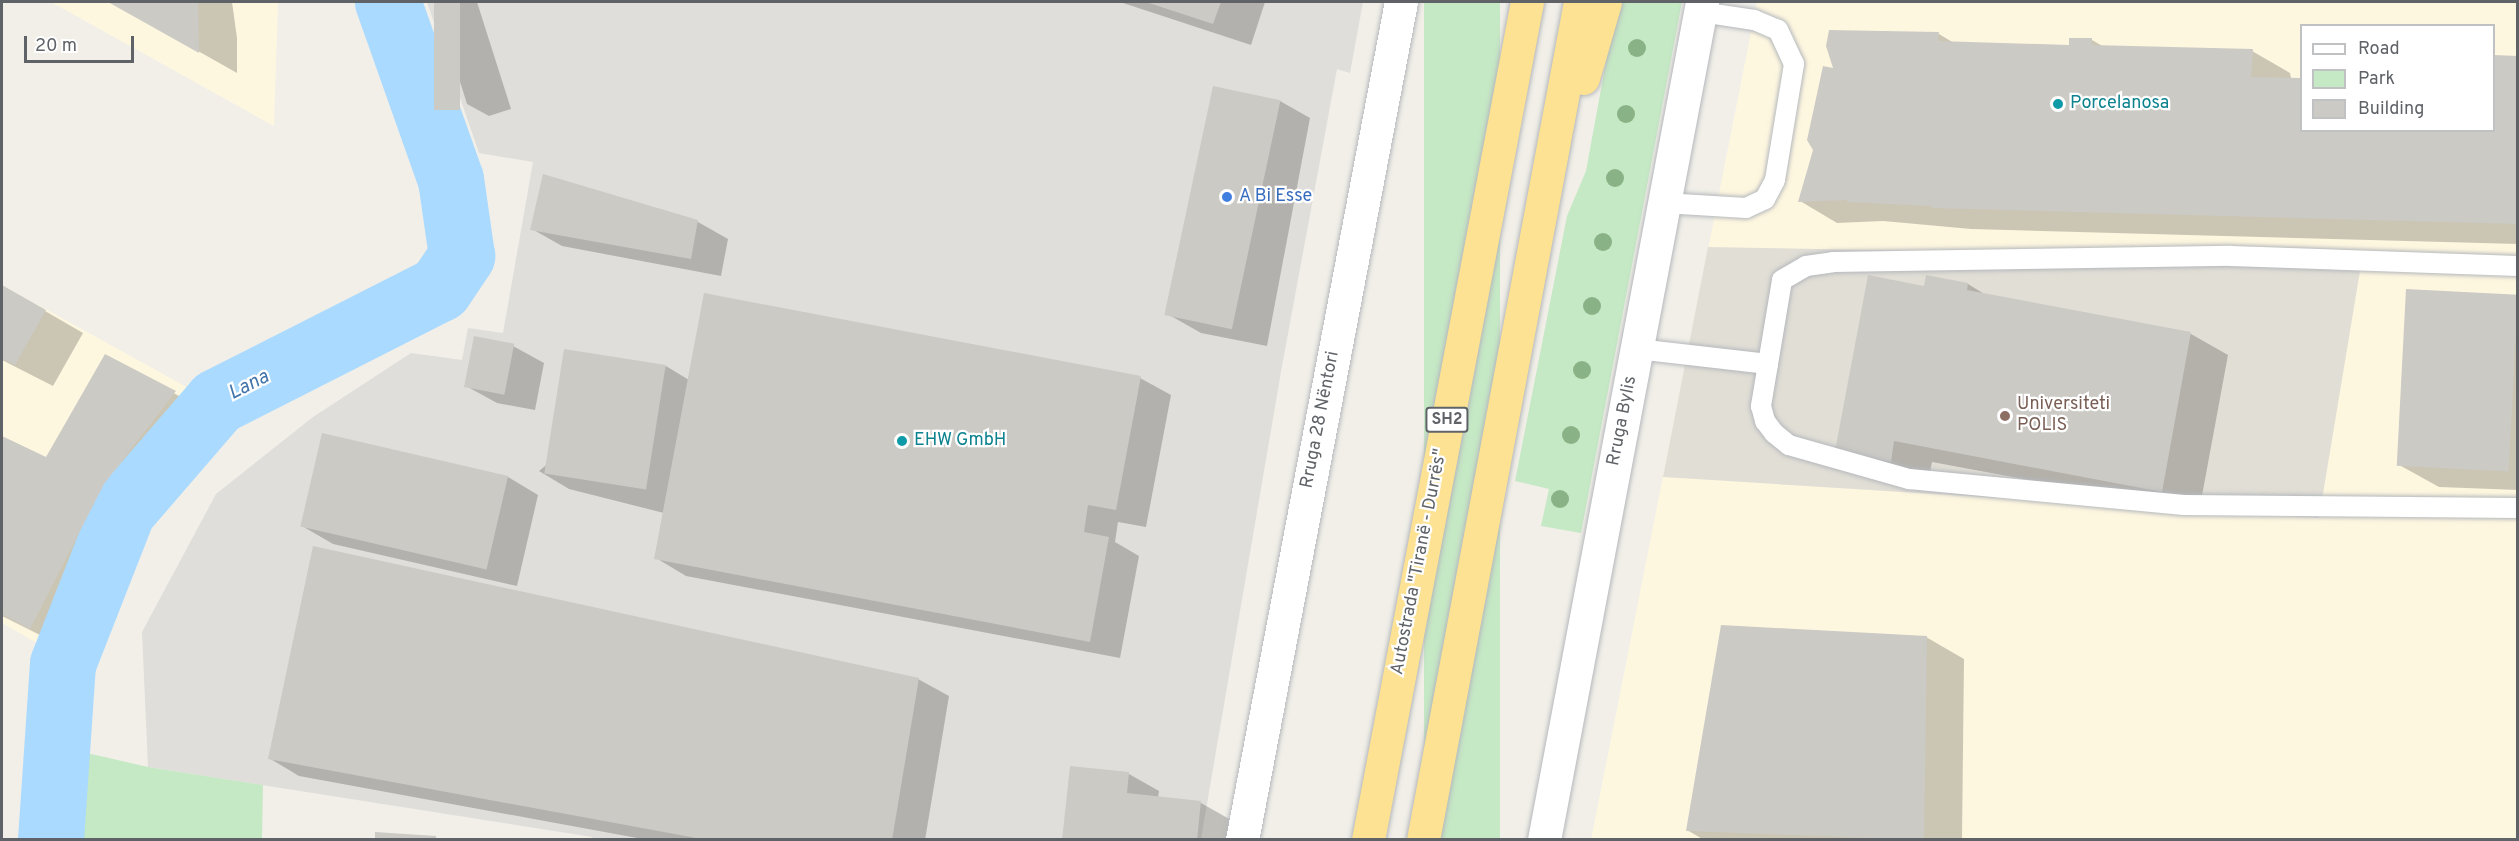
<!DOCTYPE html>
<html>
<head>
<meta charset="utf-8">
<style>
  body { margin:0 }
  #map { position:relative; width:2519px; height:841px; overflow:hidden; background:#f1efe8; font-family:Overpass,sans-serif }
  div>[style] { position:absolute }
  .commercial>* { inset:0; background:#fef7e0 }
  .industrial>* { inset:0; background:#e0deda }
  .education>* { inset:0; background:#e1ded6 }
  .green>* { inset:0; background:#c5e8c5; transform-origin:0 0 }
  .shadow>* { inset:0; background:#0003 }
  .river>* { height:66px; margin:-33px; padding:0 33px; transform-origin:33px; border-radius:33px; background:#aadaff }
  .building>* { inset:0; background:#cccac5; transform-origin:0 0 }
  .roads { filter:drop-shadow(0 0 2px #b5b8bc) drop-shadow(0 0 2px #b5b8bc) }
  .lane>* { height:20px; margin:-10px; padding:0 10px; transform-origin:10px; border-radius:10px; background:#fff }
  .secondary>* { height:33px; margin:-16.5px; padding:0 16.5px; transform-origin:16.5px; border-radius:16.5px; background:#fff }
  .highway>* { height:33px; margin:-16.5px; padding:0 16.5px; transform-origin:16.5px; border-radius:16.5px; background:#fde293 }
  .trees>* { width:18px; height:18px; margin:-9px; border-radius:50%; background:#89b387 }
  .dots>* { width:16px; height:16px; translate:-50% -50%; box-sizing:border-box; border:3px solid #fff; border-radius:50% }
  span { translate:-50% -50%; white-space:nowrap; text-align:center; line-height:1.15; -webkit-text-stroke:4.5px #fff; paint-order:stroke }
  .shield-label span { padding:2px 4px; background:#fff; border:2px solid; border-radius:4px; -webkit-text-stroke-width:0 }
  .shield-label { font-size:16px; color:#5f6368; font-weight:700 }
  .culture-label { font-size:18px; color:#0d838f }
  .left { translate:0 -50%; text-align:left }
  .shop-label { font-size:18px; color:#366cbe }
  .education-label { font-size:18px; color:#785e54 }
  .street-label { font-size:18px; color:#5f6368 }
  .water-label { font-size:20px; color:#4174aa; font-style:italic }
  .frame { position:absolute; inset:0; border:3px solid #5f6368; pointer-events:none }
  .legend { position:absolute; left:2300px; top:24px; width:195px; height:108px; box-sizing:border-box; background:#fff; border:2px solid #bfc1c3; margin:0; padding:8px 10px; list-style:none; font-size:18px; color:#5f6368 }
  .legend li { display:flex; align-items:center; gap:12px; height:30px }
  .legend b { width:30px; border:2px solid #bfc1c3 }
  .scale { position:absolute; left:24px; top:36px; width:110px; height:27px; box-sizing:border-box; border:3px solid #5f6368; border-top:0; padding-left:8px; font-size:18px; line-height:21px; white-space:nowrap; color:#5f6368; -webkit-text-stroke:4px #fff; paint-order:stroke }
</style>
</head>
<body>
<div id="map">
  <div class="commercial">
    <div style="clip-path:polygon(51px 2px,278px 2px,274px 126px)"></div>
    <div style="clip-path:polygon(evenodd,1757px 2px,2517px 2px,2517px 839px,1591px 840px,1757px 2px,2302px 26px,2494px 26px,2494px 130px,2302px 130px,2302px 26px)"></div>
    <div style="clip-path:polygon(2px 285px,192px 390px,114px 485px,39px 644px,2px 623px)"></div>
  </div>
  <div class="industrial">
    <div style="clip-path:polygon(427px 2px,1363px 2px,1350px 73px,1337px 69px,1282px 366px,1201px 839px,592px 839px,592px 837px,148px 767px,142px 632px,216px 494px,313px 417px,411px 353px,462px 360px,468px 328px,503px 333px,533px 162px,479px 153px)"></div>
  </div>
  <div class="education">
    <div style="clip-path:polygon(1708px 247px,2362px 259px,2319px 518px,1663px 477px)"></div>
  </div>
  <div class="green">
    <div style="left:1424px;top:2px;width:76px;height:851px"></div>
    <div style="clip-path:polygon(1617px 2px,1682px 2px,1581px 533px,1541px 526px,1549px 489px,1515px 481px,1567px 216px,1586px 171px)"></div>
    <div style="clip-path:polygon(87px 753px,148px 767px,263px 785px,262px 839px,80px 839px)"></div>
  </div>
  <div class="shadow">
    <div style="clip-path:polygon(111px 2px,232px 2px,237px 38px,237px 73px)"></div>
    <div style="clip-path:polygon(435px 2px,477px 2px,511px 109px,489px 116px,467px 104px)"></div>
    <div style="clip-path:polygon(1120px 2px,1265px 2px,1251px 45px)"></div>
    <div style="clip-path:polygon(1939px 34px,1954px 43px,2071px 46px,2092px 40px,2104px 47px,2252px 51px,2290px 73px,2302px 130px,2494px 130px,2494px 57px,2518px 57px,2518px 244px,1971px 229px,1883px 221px,1837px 223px,1800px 201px,1835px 70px)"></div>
    <div style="clip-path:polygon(1280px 101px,1310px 118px,1267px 346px,1201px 333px,1171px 316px)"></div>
    <div style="clip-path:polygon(544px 176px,698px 222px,728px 239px,721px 276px,562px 246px,532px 229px)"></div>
    <div style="clip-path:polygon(1927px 277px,1968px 284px,1986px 295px,2191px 334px,2228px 355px,2199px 512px,1932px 462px,1928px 482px,1837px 450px,1925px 287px)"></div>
    <div style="clip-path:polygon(2px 286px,83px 333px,53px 386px,2px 360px)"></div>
    <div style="clip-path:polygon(2518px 295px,2518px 490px,2439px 487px,2401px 466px)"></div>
    <div style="clip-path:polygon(513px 346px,544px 363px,535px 410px,497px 403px,466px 386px)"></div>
    <div style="clip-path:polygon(106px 356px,212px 414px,141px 506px,68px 649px,2px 616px,2px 438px,47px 459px)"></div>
    <div style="clip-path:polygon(666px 366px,689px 380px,1140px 378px,1171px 395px,1146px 527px,1118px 522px,1115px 542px,1139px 556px,1120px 658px,686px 576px,656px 558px,664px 513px,569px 489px,539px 471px)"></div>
    <div style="clip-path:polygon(508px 477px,538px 495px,517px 586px,333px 544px,302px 526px)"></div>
    <div style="clip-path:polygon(1926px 637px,1964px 659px,1962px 840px,1704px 840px,1687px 830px)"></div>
    <div style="clip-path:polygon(918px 679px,949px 696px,925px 840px,648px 840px,299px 776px,269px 758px)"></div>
    <div style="clip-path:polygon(1129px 774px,1159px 791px,1158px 798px,1201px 803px,1231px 820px,1229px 840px,1065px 840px)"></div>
  </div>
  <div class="river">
    <div style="left:51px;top:840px;width:176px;rotate:-86.1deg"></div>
    <div style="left:63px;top:664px;width:164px;rotate:-68.6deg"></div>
    <div style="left:123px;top:511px;width:144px;rotate:-49.2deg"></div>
    <div style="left:217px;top:402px;width:250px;rotate:-26.9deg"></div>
    <div style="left:440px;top:289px;width:40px;rotate:-56deg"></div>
    <div style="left:462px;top:256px;width:77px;rotate:-98.2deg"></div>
    <div style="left:451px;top:180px;width:189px;rotate:-109.5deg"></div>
  </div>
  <div class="building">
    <div style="clip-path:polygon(108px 2px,198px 2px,199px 53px)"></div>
    <div style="left:434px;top:2px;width:26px;height:108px"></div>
    <div style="clip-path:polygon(1146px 2px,1221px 2px,1213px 24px)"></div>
    <div style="clip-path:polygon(1829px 30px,1939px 32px,1938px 41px,2069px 45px,2069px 38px,2092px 38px,2092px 45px,2253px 49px,2251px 77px,2302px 78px,2302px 130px,2494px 130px,2494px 55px,2518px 56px,2518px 224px,1932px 208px,1931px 206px,1847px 202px,1847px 200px,1798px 202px,1813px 150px,1807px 140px,1823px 66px,1833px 68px,1826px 46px)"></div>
    <div style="left:1213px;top:86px;width:69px;height:234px;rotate:12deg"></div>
    <div style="clip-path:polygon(543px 174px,698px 220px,691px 259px,530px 230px)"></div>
    <div style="clip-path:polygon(1868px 275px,1924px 286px,1926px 275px,1968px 283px,1967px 290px,2191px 332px,2162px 492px,1894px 441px,1891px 462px,1835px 451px)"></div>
    <div style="clip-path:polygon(2px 285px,46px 310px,15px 365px,2px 359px)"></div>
    <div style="left:2406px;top:289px;width:112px;height:177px;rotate:3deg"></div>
    <div style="clip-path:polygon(704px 293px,1141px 376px,1116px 510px,1088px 505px,1084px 532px,1109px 537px,1090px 642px,654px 559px)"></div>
    <div style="left:474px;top:336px;width:41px;height:52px;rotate:11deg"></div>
    <div style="left:564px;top:349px;width:103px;height:126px;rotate:9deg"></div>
    <div style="clip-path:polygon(105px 354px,176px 391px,104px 484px,30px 629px,2px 614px,2px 436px,46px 457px)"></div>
    <div style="left:322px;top:433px;width:191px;height:96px;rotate:13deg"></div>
    <div style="clip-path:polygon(313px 546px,919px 678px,892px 840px,707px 840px,268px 759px)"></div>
    <div style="clip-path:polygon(1721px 625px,1927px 636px,1924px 840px,1686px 831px)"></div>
    <div style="clip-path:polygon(1070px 766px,1129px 772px,1127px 793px,1201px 801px,1197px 840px,1062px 840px)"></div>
    <div style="clip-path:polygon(375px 832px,436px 836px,436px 840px,375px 840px)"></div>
  </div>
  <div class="roads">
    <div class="lane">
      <div style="left:1664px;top:203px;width:82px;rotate:3.5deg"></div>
      <div style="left:1746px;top:208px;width:21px;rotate:-25deg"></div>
      <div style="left:1765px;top:199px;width:21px;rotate:-62deg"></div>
      <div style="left:1775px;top:180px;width:118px;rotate:-80.7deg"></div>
      <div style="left:1794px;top:64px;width:38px;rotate:-115deg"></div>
      <div style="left:1778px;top:30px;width:26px;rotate:-157deg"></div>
      <div style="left:1754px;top:20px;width:54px;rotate:-171.4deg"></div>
      <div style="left:1637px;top:349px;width:132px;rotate:6.5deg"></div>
      <div style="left:1768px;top:364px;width:85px;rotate:-80.5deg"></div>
      <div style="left:1782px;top:280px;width:28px;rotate:-30deg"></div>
      <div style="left:1806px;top:266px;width:27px;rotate:-8deg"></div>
      <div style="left:1833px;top:262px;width:398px;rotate:-0.9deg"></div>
      <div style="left:2231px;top:256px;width:287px;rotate:2deg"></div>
      <div style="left:1768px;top:364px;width:43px;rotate:99.5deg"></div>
      <div style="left:1761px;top:406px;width:16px;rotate:75deg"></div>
      <div style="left:1765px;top:421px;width:15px;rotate:53deg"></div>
      <div style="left:1774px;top:433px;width:19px;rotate:39deg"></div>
      <div style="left:1789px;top:445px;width:125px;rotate:15.8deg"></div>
      <div style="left:1909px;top:479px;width:276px;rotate:5.4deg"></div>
      <div style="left:2184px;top:505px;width:334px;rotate:0.5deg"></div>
    </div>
    <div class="secondary">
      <div style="left:1242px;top:840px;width:853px;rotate:-79.26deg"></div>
      <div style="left:1544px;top:840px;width:853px;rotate:-79.32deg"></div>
    </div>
    <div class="highway">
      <div style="left:1583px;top:78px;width:79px;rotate:-73.9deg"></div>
      <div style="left:1368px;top:840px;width:853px;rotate:-79.26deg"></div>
      <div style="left:1423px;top:840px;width:853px;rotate:-79.39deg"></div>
    </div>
  </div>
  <div class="trees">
    <div style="left:1637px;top:48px"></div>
    <div style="left:1626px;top:114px"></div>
    <div style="left:1615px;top:178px"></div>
    <div style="left:1603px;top:242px"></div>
    <div style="left:1592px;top:306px"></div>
    <div style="left:1582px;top:370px"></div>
    <div style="left:1571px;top:435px"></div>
    <div style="left:1560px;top:499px"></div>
  </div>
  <div class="dots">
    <div style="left:2058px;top:104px;background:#0f9aa8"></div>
    <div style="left:1227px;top:197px;background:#3f7fe0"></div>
    <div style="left:2005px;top:416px;background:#8d6e63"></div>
    <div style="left:902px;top:441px;background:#0f9aa8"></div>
  </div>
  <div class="shield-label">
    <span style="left:1447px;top:420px">SH2</span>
  </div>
  <div class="culture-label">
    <span class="left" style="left:2070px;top:104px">Porcelanosa</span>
    <span class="left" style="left:914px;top:441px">EHW GmbH</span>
  </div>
  <div class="shop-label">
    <span class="left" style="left:1239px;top:197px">A Bi Esse</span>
  </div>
  <div class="education-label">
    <span class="left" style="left:2017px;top:416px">Universiteti<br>POLIS</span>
  </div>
  <div class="street-label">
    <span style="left:1321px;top:420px;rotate:-79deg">Rruga 28 Nëntori</span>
    <span style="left:1623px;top:421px;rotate:-79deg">Rruga Bylis</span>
    <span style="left:1420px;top:562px;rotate:-79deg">Autostrada "Tiranë - Durrës"</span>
  </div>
  <div class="water-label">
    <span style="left:249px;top:386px;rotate:-27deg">Lana</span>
  </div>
  <div class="frame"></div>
  <ul class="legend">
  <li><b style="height:8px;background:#fff"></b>Road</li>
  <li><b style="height:16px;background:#c5e8c5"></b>Park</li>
  <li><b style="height:16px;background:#cccac5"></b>Building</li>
  </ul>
  <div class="scale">20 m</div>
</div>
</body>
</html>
